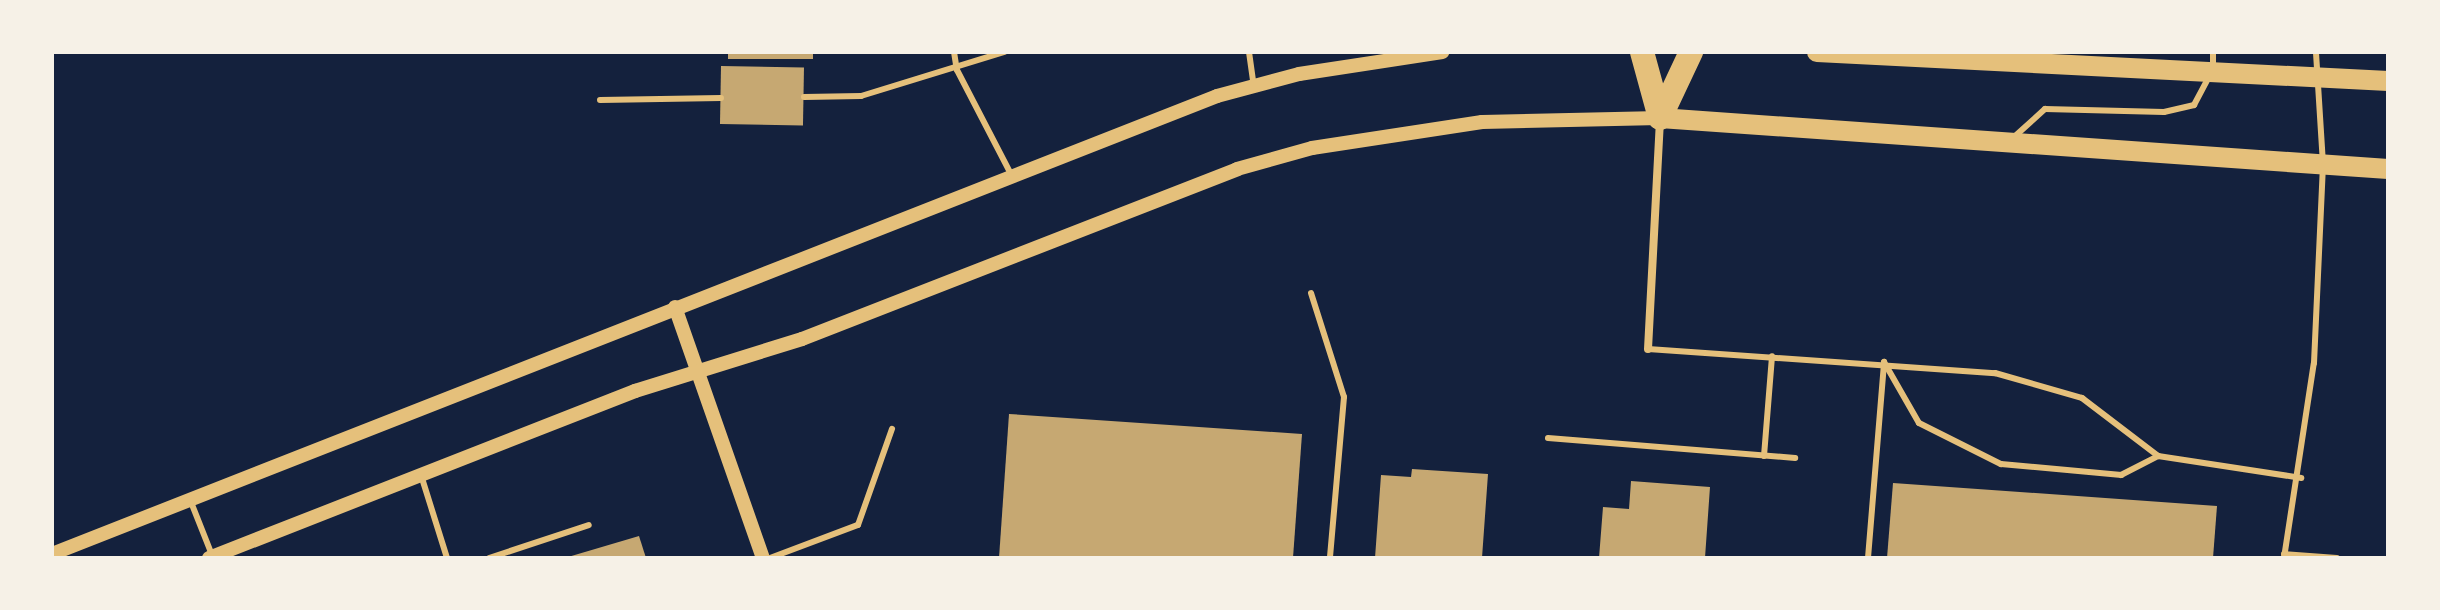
<!DOCTYPE html>
<html>
<head>
<meta charset="utf-8">
<style>
  body { margin:0 }
  #map { position:relative; width:2440px; height:610px; overflow:hidden; background:#14213d; font-family:"Nunito Sans",sans-serif }
  div>[style] { position:absolute }
  .building>* { inset:0; background:#c6a872; transform-origin:0 0 }
  .service>* { height:6px; margin:-3px; padding:0 3px; transform-origin:3px; border-radius:3px; background:#e5c07b }
  .minor>* { height:8px; margin:-4px; padding:0 4px; transform-origin:4px; border-radius:4px; background:#e5c07b }
  .tertiary>* { height:14px; margin:-7px; padding:0 7px; transform-origin:7px; border-radius:7px; background:#e5c07b }
  .primary>* { height:20px; margin:-10px; padding:0 10px; transform-origin:10px; border-radius:10px; background:#e5c07b }
  .motorway>* { height:24px; margin:-12px; padding:0 12px; transform-origin:12px; border-radius:12px; background:#e5c07b }
  span { translate:-50% -50%; white-space:nowrap; text-align:center; line-height:1.15; -webkit-text-stroke:6px #f6f1e7; paint-order:stroke }
  .frame { position:absolute; inset:0; border:54px solid #f6f1e7; pointer-events:none }
</style>
</head>
<body>
<div id="map">
  <div class="building">
    <div style="left:728px;top:52px;width:85px;height:7px"></div>
    <div style="left:721px;top:66px;width:83px;height:58px;rotate:1deg"></div>
    <div style="clip-path:polygon(1009px 414px,1302px 434px,1293px 558px,999px 558px)"></div>
    <div style="clip-path:polygon(1412px 469px,1488px 474px,1482px 558px,1375px 558px,1381px 475px,1411px 477px)"></div>
    <div style="clip-path:polygon(1631px 481px,1710px 487px,1705px 558px,1599px 558px,1603px 507px,1629px 509px)"></div>
    <div style="clip-path:polygon(1893px 483px,2217px 506px,2213px 558px,1887px 558px)"></div>
    <div style="clip-path:polygon(639px 536px,646px 558px,568px 558px,568px 557px)"></div>
  </div>
  <div class="service">
    <div style="left:954px;top:52px;width:18px;rotate:81deg"></div>
    <div style="left:957px;top:70px;width:117px;rotate:62.6deg"></div>
    <div style="left:1249px;top:52px;width:34px;rotate:82deg"></div>
    <div style="left:804px;top:97px;width:57px;rotate:-1deg"></div>
    <div style="left:861px;top:96px;width:150px;rotate:-17.1deg"></div>
    <div style="left:600px;top:100px;width:121px;rotate:-0.9deg"></div>
    <div style="left:2014px;top:137px;width:42px;rotate:-42.1deg"></div>
    <div style="left:2045px;top:109px;width:119px;rotate:1.4deg"></div>
    <div style="left:2164px;top:112px;width:31px;rotate:-13deg"></div>
    <div style="left:2194px;top:105px;width:40px;rotate:-62deg"></div>
    <div style="left:2213px;top:70px;width:18px;rotate:-90deg"></div>
    <div style="left:1311px;top:293px;width:109px;rotate:72.4deg"></div>
    <div style="left:1344px;top:397px;width:162px;rotate:95deg"></div>
    <div style="left:1648px;top:349px;width:348px;rotate:4deg"></div>
    <div style="left:1995px;top:373px;width:91px;rotate:16deg"></div>
    <div style="left:2082px;top:398px;width:96px;rotate:37.3deg"></div>
    <div style="left:2158px;top:456px;width:145px;rotate:8.7deg"></div>
    <div style="left:1884px;top:362px;width:70px;rotate:60.2deg"></div>
    <div style="left:1919px;top:423px;width:92px;rotate:26.6deg"></div>
    <div style="left:2001px;top:464px;width:121px;rotate:5.2deg"></div>
    <div style="left:2121px;top:475px;width:42px;rotate:-27.2deg"></div>
    <div style="left:1548px;top:438px;width:248px;rotate:4.6deg"></div>
    <div style="left:1764px;top:456px;width:100px;rotate:-85.4deg"></div>
    <div style="left:421px;top:475px;width:87px;rotate:72.6deg"></div>
    <div style="left:191px;top:502px;width:57px;rotate:68.4deg"></div>
    <div style="left:2284px;top:554px;width:53px;rotate:4.3deg"></div>
    <div style="left:489px;top:558px;width:105px;rotate:-18.3deg"></div>
    <div style="left:770px;top:558px;width:94px;rotate:-20.6deg"></div>
    <div style="left:858px;top:525px;width:102px;rotate:-70.5deg"></div>
    <div style="left:1868px;top:558px;width:197px;rotate:-85.3deg"></div>
    <div style="left:2284px;top:558px;width:197px;rotate:-81.3deg"></div>
    <div style="left:2314px;top:363px;width:199px;rotate:-87.4deg"></div>
    <div style="left:2323px;top:164px;width:112px;rotate:-93.6deg"></div>
  </div>
  <div class="minor">
    <div style="left:1648px;top:349px;width:227px;rotate:-87deg"></div>
  </div>
  <div class="tertiary">
    <div style="left:675px;top:307px;width:266px;rotate:70.7deg"></div>
    <div style="left:52px;top:554px;width:1252px;rotate:-21.46deg"></div>
    <div style="left:1217px;top:96px;width:85px;rotate:-15deg"></div>
    <div style="left:1299px;top:74px;width:145px;rotate:-8.7deg"></div>
    <div style="left:209px;top:558px;width:458px;rotate:-21.4deg"></div>
    <div style="left:635px;top:391px;width:175px;rotate:-17.3deg"></div>
    <div style="left:802px;top:339px;width:467px;rotate:-21.3deg"></div>
    <div style="left:1237px;top:169px;width:78px;rotate:-15.6deg"></div>
    <div style="left:1312px;top:148px;width:172px;rotate:-8.7deg"></div>
    <div style="left:1482px;top:122px;width:178px;rotate:-1.3deg"></div>
  </div>
  <div class="primary">
    <div style="left:1817px;top:52px;width:572px;rotate:2.91deg"></div>
    <div style="left:1660px;top:118px;width:730px;rotate:4.01deg"></div>
  </div>
  <div class="motorway">
    <div style="left:1642px;top:52px;width:68px;rotate:74.7deg"></div>
    <div style="left:1660px;top:118px;width:73px;rotate:-64.8deg"></div>
  </div>
  <div class="frame"></div>
</div>
</body>
</html>
